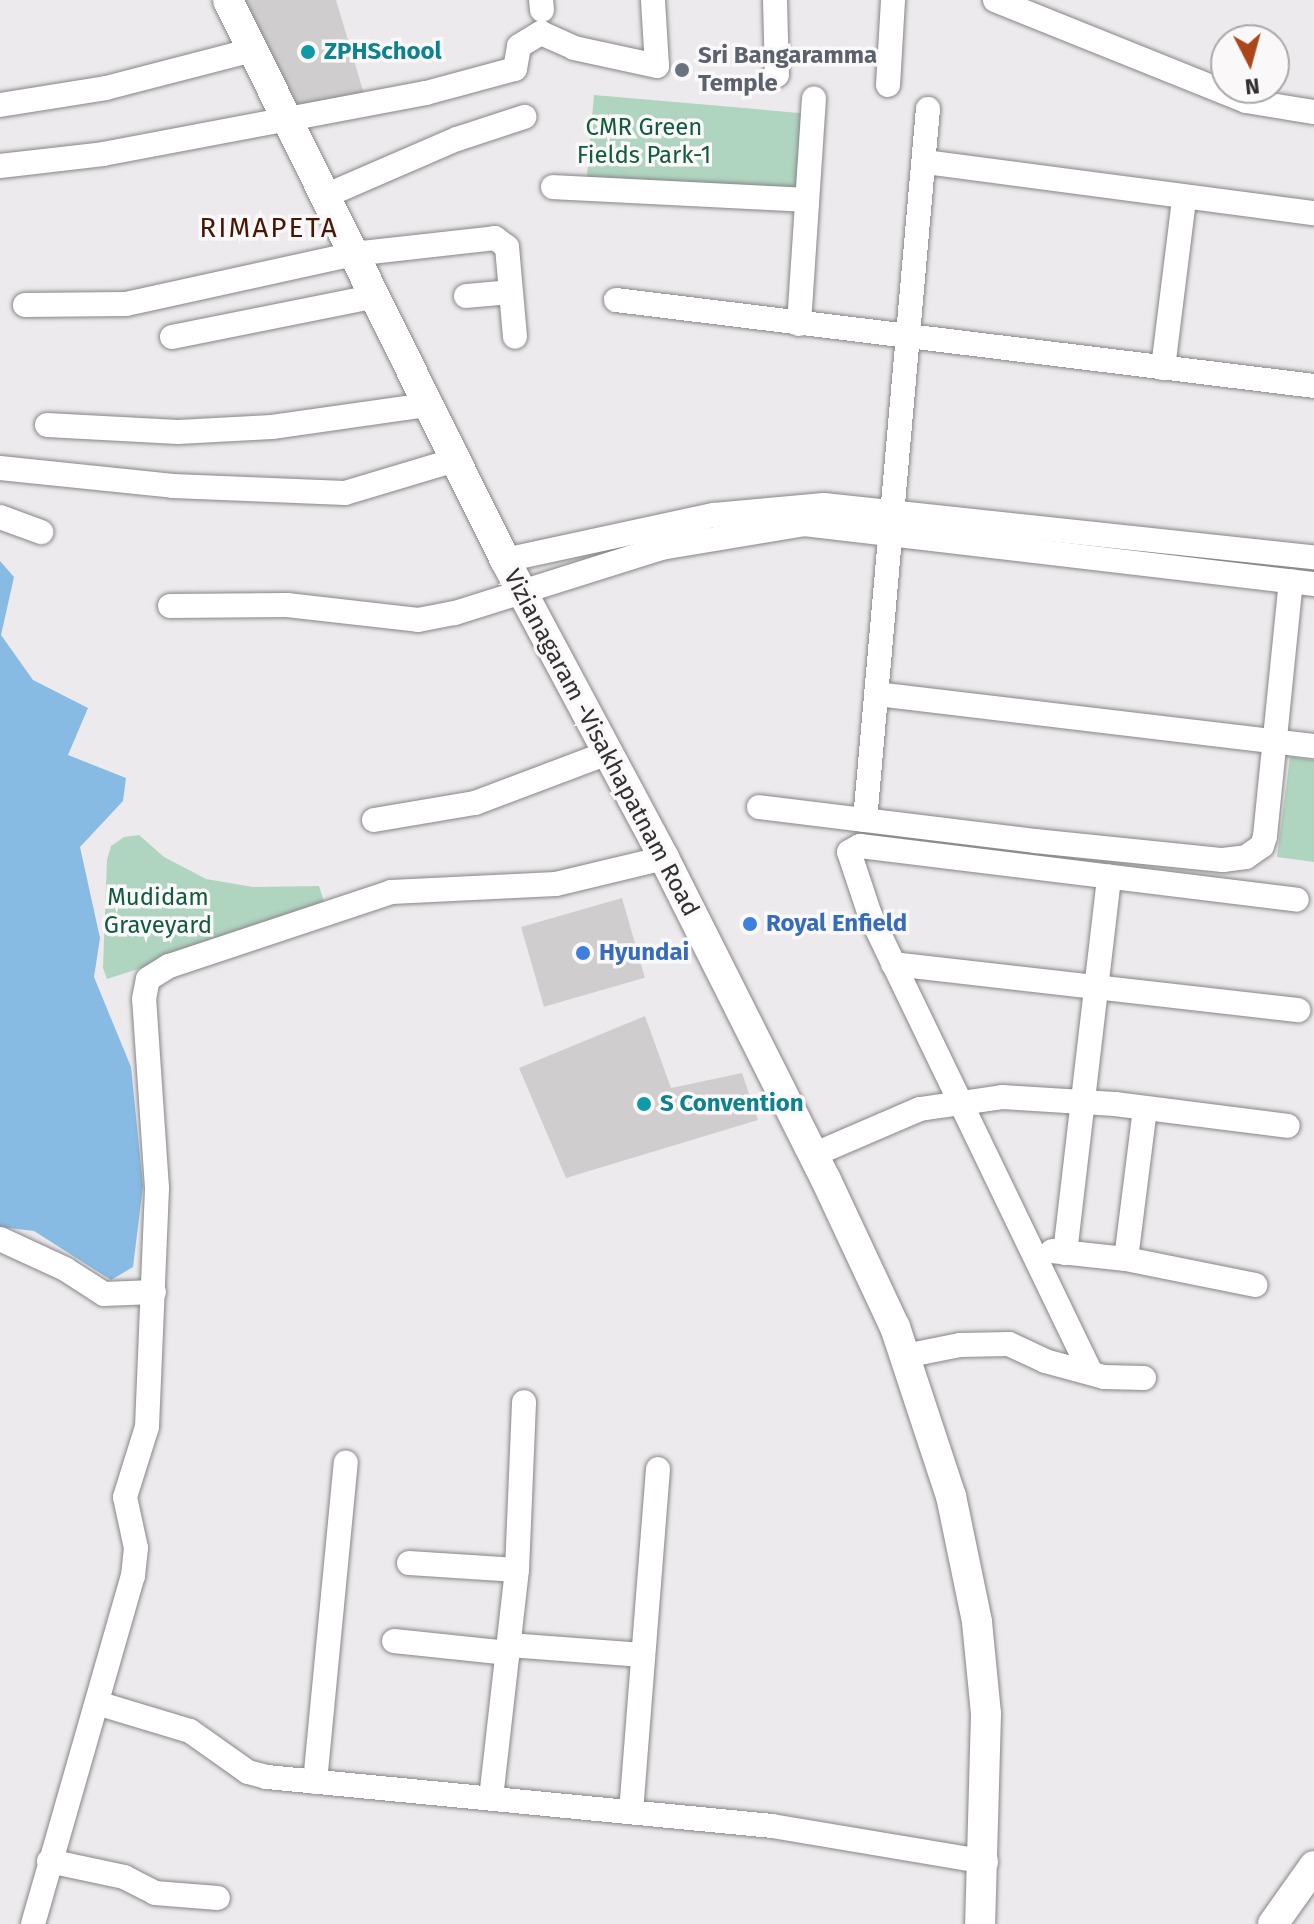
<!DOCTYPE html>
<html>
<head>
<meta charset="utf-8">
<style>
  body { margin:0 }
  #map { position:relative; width:1314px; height:1924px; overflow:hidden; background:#edeaed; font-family:"Fira Sans",sans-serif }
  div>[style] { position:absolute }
  .green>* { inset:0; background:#afd4bf; transform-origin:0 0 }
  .water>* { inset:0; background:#87bbe3 }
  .building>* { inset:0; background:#d0cdcf; transform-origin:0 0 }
  .roads { filter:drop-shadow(0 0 2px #888587) drop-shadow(0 0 2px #888587) }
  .minor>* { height:24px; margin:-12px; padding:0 12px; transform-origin:12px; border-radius:12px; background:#fff }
  .major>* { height:30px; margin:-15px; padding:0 15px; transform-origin:15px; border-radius:15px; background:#fff }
  .dots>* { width:22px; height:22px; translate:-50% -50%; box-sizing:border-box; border:4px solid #fbf8fa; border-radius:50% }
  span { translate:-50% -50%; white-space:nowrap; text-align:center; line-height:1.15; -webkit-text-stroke:7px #fbf8fa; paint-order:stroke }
  .culture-label { font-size:24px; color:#0d838f; font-weight:700 }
  .left { translate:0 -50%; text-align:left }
  .worship-label { font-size:24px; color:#5b616d; font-weight:700 }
  .park-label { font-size:24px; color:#105c3d }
  .street-label { font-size:24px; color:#323132 }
  .shop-label { font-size:24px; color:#366cbe; font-weight:700 }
  .quarter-label { font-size:28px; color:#481704; letter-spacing:2px }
  .north { position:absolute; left:1210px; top:24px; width:80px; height:80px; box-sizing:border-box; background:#fbf8fa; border:2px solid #aba8aa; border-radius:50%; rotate:174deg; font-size:22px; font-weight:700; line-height:32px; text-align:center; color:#323132 }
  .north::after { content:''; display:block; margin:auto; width:28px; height:36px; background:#ab461b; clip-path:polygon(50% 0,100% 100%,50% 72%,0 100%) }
</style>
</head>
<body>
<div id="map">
  <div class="green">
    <div style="left:594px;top:95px;width:214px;height:88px;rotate:5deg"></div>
    <div style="clip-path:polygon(1290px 757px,1314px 760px,1314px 862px,1277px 857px)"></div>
    <div style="clip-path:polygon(139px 835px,164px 857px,206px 879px,253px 887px,319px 886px,326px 908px,107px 979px,103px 968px,107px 860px,111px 846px,124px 837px)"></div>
  </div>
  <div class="water">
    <div style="clip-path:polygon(0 561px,14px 577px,1px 635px,33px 680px,88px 708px,68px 755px,126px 778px,123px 801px,80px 847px,100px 938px,94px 977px,131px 1067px,143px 1186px,133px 1267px,111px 1280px,34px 1231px,0 1227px)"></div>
  </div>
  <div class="building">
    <div style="clip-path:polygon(240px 0,336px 0,364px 94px,299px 109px)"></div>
    <div style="left:622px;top:898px;width:83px;height:105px;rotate:74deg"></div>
    <div style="clip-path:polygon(645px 1016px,671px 1088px,742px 1073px,758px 1120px,566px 1178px,519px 1068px)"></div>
  </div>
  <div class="roads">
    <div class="minor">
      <div style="left:541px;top:0;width:10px;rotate:84deg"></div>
      <div style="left:775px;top:0;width:75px;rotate:88.5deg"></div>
      <div style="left:995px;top:0;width:271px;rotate:21.9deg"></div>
      <div style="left:1246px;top:101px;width:69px;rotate:9.2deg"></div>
      <div style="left:888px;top:85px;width:85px;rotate:-86.6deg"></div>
      <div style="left:0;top:105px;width:107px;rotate:-9.1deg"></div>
      <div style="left:106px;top:88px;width:152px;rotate:-14.5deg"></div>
      <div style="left:925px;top:162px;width:392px;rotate:7.5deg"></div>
      <div style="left:0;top:166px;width:104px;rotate:-6.6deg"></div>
      <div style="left:103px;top:154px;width:329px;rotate:-10.7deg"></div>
      <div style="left:426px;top:93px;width:92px;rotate:-15.1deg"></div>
      <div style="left:515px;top:69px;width:23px;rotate:-80deg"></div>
      <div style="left:519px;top:46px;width:26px;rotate:-31deg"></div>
      <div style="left:541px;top:33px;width:36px;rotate:24deg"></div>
      <div style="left:574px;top:48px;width:85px;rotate:12.2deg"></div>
      <div style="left:657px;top:66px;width:66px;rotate:-93.5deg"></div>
      <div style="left:553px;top:187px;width:254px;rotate:2.9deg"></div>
      <div style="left:325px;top:196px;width:144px;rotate:-23.4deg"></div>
      <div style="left:457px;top:139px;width:71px;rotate:-18.2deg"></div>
      <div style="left:466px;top:296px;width:44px;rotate:-5.2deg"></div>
      <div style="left:616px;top:300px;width:703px;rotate:7.02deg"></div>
      <div style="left:25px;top:305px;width:101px;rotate:-0.6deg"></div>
      <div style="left:126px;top:304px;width:232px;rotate:-12.4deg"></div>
      <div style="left:353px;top:254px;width:143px;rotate:-6.4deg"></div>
      <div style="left:495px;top:238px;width:15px;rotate:37deg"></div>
      <div style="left:507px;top:247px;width:90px;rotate:84.9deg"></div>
      <div style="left:799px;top:324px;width:226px;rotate:-86.2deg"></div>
      <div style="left:172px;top:337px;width:205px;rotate:-11.3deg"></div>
      <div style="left:1163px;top:368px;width:170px;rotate:-82.9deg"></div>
      <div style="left:47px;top:425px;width:131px;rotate:3.1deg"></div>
      <div style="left:178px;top:432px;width:94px;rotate:-3deg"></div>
      <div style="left:272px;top:427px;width:157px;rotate:-8.1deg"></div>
      <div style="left:0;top:468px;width:174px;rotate:5.9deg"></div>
      <div style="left:173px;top:486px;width:172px;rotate:2.3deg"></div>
      <div style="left:345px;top:493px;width:115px;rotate:-16.7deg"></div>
      <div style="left:0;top:517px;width:44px;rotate:20.1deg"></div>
      <div style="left:505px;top:560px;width:214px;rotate:-12.2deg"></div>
      <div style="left:714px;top:515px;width:110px;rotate:-5.2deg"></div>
      <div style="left:824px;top:505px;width:493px;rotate:6.1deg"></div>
      <div style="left:170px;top:606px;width:117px;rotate:-0.5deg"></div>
      <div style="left:287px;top:605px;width:132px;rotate:6.5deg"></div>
      <div style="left:418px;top:620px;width:38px;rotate:-11deg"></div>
      <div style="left:455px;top:613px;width:216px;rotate:-17.5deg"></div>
      <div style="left:661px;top:548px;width:145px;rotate:-9.5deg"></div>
      <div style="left:804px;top:524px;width:514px;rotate:6.71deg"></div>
      <div style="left:877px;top:694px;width:440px;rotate:6.8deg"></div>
      <div style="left:759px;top:807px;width:278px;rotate:7deg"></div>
      <div style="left:1035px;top:841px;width:189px;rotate:5.8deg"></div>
      <div style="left:1223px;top:860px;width:23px;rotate:-7deg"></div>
      <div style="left:1246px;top:857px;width:19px;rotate:-35deg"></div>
      <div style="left:1262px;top:846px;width:10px;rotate:-73deg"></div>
      <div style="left:1265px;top:836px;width:256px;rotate:-84.2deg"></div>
      <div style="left:374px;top:820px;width:102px;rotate:-9.6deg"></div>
      <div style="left:475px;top:803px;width:141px;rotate:-20.7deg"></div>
      <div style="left:865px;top:820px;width:714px;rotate:-84.94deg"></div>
      <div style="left:893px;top:964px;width:408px;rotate:6.5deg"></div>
      <div style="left:813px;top:1155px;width:116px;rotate:-23.3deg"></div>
      <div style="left:920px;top:1109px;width:83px;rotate:-8.3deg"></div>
      <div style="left:1002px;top:1097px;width:113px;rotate:3.5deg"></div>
      <div style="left:1115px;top:1104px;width:174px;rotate:7.2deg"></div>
      <div style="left:0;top:1239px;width:72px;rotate:24.8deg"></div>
      <div style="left:65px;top:1269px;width:46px;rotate:32.7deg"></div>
      <div style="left:104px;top:1294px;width:50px;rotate:-2.3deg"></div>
      <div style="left:1052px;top:1251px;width:74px;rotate:6.2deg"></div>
      <div style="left:1126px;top:1259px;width:132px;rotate:11.4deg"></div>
      <div style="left:1065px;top:1253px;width:379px;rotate:-83.3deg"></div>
      <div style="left:1126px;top:1259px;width:152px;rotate:-82.8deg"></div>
      <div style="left:905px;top:1356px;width:56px;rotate:-11.3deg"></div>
      <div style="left:960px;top:1345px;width:49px;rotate:-1.2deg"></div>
      <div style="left:1009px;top:1344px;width:40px;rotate:25deg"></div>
      <div style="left:1045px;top:1361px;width:61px;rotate:15.2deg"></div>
      <div style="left:1104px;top:1377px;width:40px;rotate:1.4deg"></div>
      <div style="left:1091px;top:1373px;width:509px;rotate:-115.76deg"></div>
      <div style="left:870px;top:915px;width:66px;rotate:-108.4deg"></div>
      <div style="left:849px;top:852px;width:13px;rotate:-29deg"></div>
      <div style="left:860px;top:846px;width:440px;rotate:7deg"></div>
      <div style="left:409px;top:1563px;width:108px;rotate:3.7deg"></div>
      <div style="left:394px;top:1641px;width:115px;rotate:6deg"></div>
      <div style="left:509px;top:1645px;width:134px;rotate:4.3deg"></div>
      <div style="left:97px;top:1703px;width:97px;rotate:16.8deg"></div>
      <div style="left:190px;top:1731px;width:71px;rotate:35.3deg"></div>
      <div style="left:248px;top:1772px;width:20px;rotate:15deg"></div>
      <div style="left:267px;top:1777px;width:507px;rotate:5.54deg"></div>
      <div style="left:772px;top:1826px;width:217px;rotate:9.5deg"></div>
      <div style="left:315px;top:1782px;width:321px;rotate:-84.5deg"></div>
      <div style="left:491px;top:1798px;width:229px;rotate:-83.5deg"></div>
      <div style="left:517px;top:1570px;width:168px;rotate:-87.6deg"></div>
      <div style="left:631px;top:1812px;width:344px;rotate:-85.5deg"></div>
      <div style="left:49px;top:1861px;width:77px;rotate:12deg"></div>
      <div style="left:124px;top:1877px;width:35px;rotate:27deg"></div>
      <div style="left:155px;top:1893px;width:63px;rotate:4.5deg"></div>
      <div style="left:33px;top:1924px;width:362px;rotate:-74deg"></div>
      <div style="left:133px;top:1576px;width:28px;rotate:-84deg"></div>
      <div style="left:136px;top:1548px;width:52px;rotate:-102.2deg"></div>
      <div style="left:125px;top:1497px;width:73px;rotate:-72.6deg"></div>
      <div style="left:147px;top:1427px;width:239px;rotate:-87.6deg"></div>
      <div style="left:157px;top:1188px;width:189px;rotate:-93.9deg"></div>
      <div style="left:144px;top:999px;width:20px;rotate:-79deg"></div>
      <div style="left:148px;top:979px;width:25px;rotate:-32deg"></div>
      <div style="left:169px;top:966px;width:234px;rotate:-18.4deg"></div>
      <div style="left:391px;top:892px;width:165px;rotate:-2.8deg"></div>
      <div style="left:556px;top:884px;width:111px;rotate:-13.5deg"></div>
    </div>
    <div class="major">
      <div style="left:228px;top:0;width:625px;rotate:63.68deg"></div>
      <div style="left:505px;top:560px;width:338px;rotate:61.9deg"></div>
      <div style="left:664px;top:858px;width:360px;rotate:63.3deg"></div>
      <div style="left:826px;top:1180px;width:162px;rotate:64.9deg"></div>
      <div style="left:895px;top:1327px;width:178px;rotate:71.7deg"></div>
      <div style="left:951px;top:1496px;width:129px;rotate:78.3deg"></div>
      <div style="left:977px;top:1622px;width:92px;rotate:84.4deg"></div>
      <div style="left:986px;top:1714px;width:210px;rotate:91.6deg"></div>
      <div style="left:1273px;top:1924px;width:71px;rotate:-54.7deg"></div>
    </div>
  </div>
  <div class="dots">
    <div style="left:308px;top:52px;background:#0f9aa8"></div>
    <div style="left:682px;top:70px;background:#6b7280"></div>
    <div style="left:750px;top:924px;background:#3f7fe0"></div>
    <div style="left:583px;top:953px;background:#3f7fe0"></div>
    <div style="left:644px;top:1104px;background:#0f9aa8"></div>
  </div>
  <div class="culture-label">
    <span class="left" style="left:324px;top:52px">ZPHSchool</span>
    <span class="left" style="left:660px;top:1104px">S Convention</span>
  </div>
  <div class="worship-label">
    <span class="left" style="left:698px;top:70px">Sri Bangaramma<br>Temple</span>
  </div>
  <div class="park-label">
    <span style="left:644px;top:142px">CMR Green<br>Fields Park-1</span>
    <span style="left:158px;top:912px">Mudidam<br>Graveyard</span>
  </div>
  <div class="street-label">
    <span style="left:601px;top:743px;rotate:62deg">Vizianagaram -Visakhapatnam Road</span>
  </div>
  <div class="shop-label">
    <span class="left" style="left:766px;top:924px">Royal Enfield</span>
    <span class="left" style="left:599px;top:953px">Hyundai</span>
  </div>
  <div class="quarter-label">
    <span style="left:269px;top:228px">RIMAPETA</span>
  </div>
  <div class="north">N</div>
</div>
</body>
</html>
